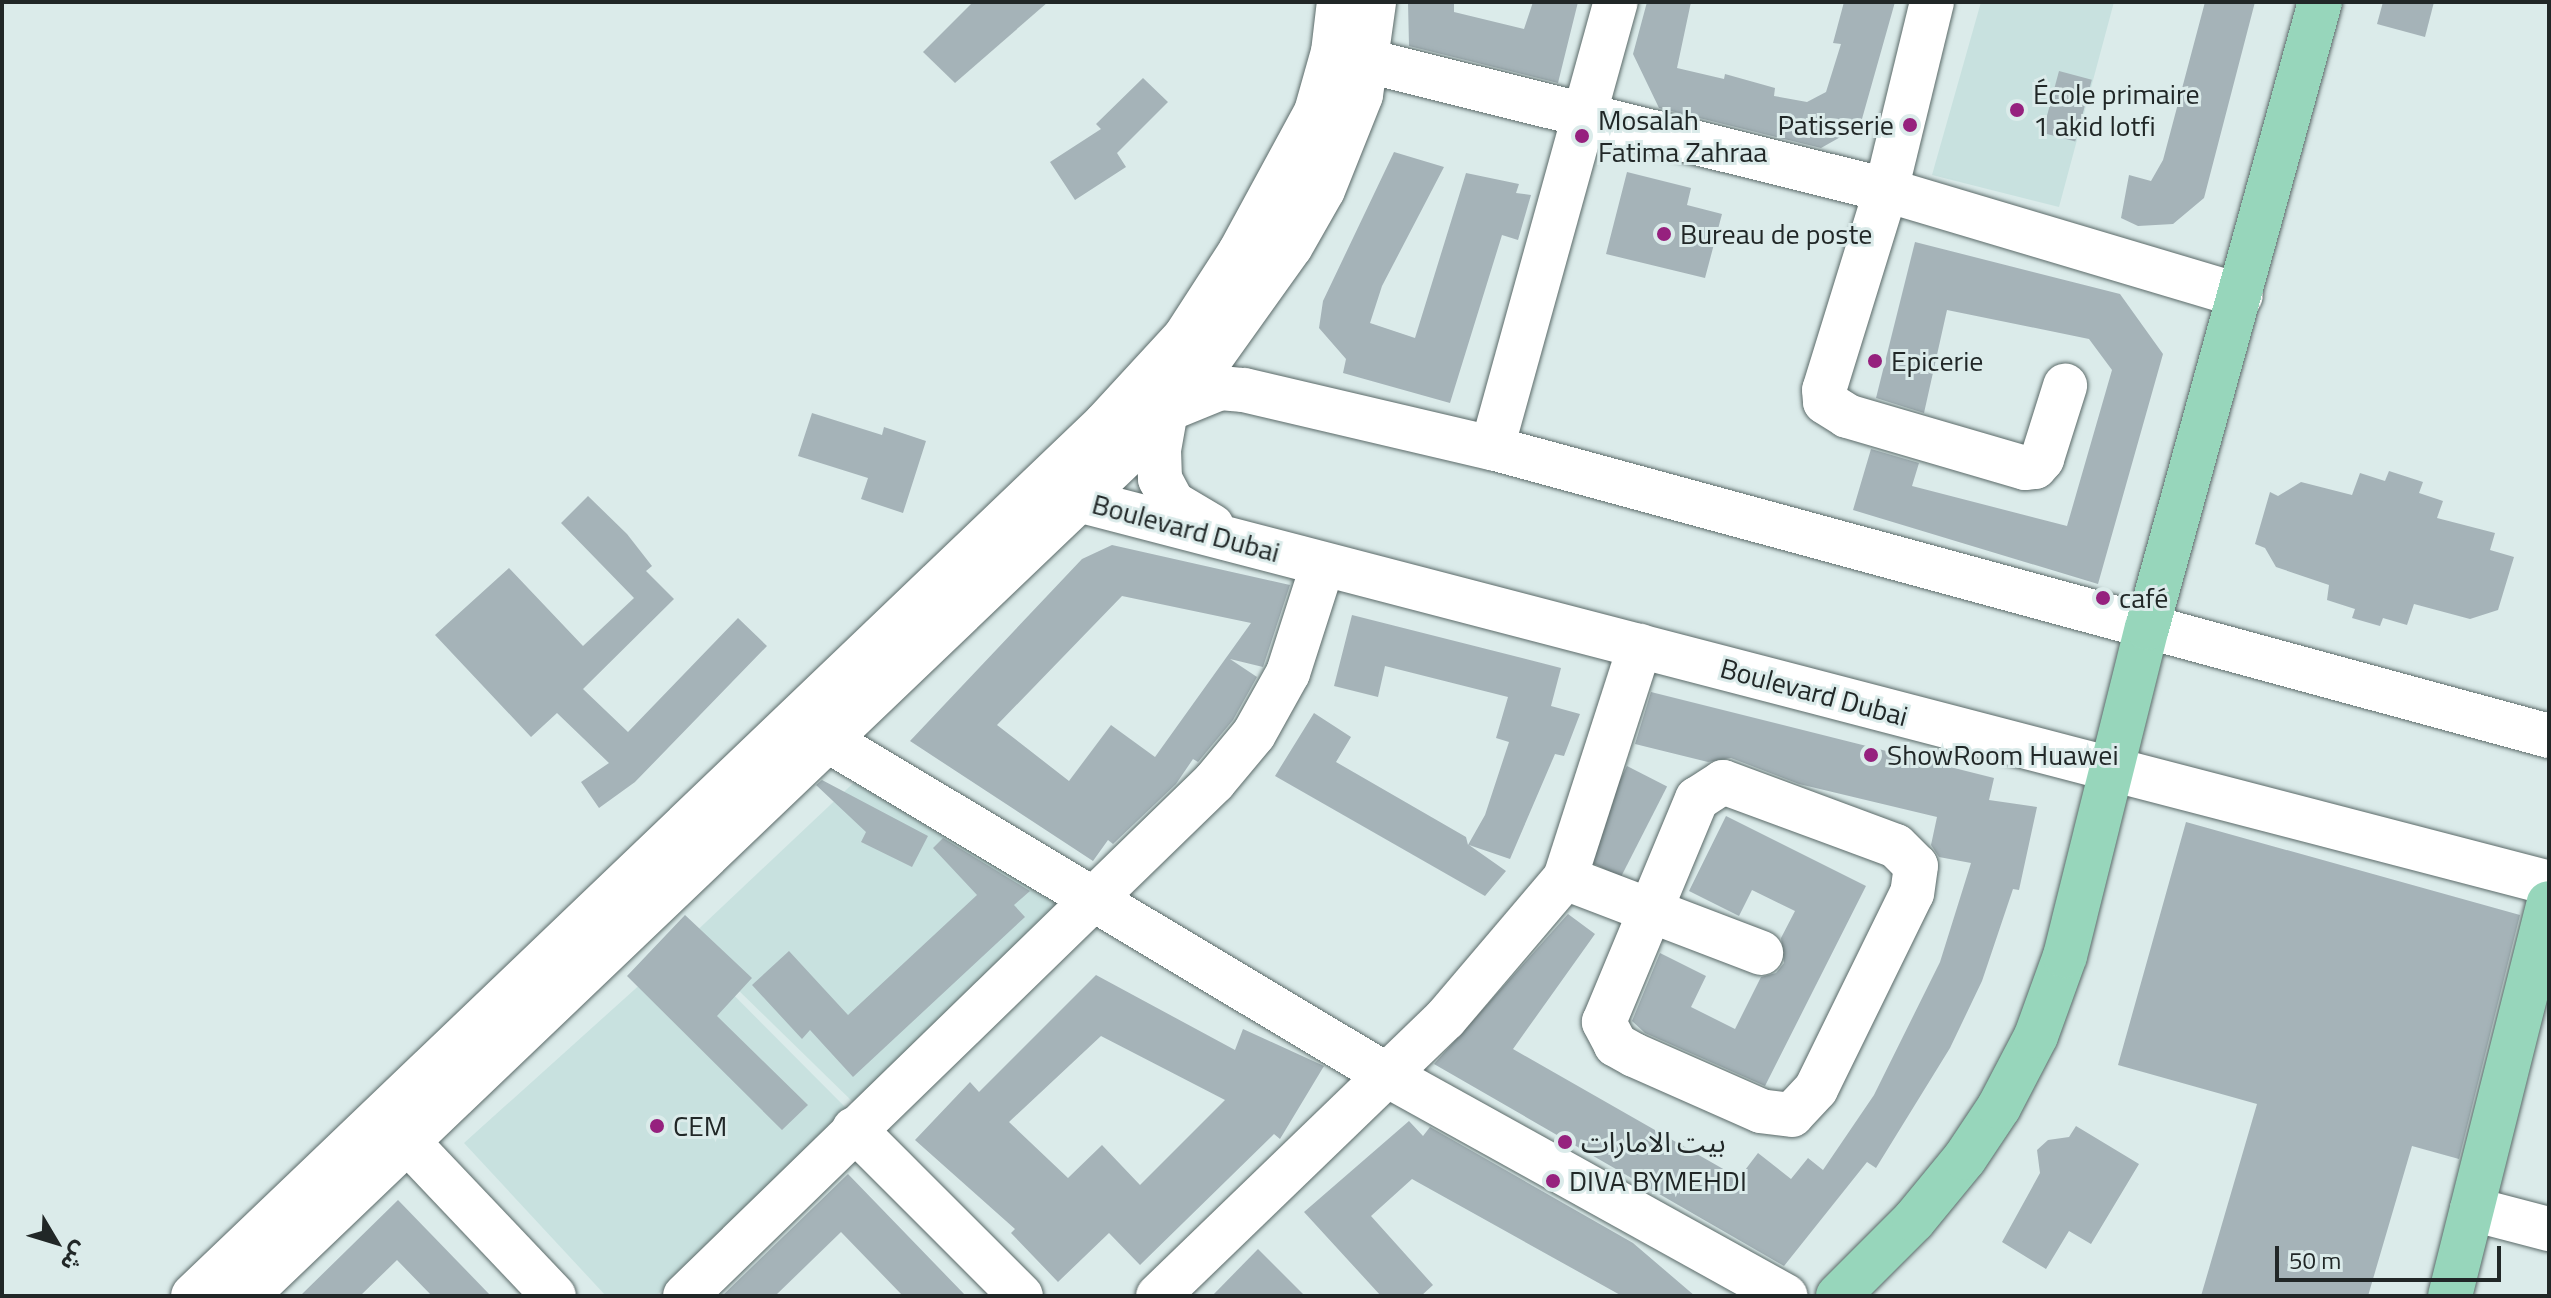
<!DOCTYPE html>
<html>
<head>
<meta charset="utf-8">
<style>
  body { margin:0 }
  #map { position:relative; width:2551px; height:1298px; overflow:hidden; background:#dbebea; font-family:"Titillium Web","Noto Sans Arabic",sans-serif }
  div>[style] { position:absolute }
  .built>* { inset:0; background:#c8e1df }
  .building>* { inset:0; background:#a5b3b8; transform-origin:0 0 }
  .roads { filter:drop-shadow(0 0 2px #5b6a69) drop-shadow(0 0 2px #5b6a69) }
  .minor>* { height:44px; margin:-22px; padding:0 22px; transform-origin:22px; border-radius:22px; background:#fff }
  .major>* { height:44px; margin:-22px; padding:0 22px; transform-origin:22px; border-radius:22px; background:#97d6bb }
  .dots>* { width:22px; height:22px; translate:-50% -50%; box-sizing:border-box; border:4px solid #dbebea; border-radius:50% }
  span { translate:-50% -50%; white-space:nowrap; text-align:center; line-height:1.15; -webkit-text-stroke:6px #dbebea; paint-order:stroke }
  .poi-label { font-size:28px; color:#212727 }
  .left { translate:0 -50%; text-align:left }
  .right { translate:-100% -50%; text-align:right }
  .street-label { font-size:28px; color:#212727 }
  .frame { position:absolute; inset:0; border:4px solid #212727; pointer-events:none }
  .north { position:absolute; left:16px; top:1202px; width:80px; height:80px; -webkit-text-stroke:6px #dbebea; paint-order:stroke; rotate:128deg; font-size:22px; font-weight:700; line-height:32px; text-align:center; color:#212727 }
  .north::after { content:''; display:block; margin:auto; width:28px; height:36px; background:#212727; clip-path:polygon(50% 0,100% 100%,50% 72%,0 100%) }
  .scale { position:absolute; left:2275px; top:1246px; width:226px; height:36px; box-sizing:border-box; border:4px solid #212727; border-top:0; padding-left:10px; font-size:24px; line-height:28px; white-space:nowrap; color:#212727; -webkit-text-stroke:6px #dbebea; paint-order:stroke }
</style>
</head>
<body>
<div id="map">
  <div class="built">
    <div style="clip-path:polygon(1981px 2px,2114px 2px,2059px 207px,1932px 175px)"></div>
    <div style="clip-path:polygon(864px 773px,1067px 896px,857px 1106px,687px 940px)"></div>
    <div style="clip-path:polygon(684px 945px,848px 1110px,656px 1296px,606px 1296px,464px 1143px)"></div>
  </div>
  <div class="building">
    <div style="clip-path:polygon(973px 2px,1048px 2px,955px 83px,923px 52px)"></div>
    <div style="clip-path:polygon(1408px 2px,1454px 2px,1454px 12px,1524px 29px,1533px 2px,1578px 2px,1558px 83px,1409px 46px)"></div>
    <div style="clip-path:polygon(1647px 2px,1691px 2px,1677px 68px,1724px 79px,1725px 74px,1775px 88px,1774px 96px,1807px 102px,1826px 92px,1841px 44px,1833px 43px,1844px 2px,1895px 2px,1860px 126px,1821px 148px,1659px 108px,1633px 54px)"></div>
    <div style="clip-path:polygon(2205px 2px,2255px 2px,2204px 198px,2173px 224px,2138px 226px,2121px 218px,2129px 175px,2151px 181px,2163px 160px)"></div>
    <div style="clip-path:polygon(2383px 2px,2434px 2px,2425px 37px,2377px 24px)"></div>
    <div style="left:2059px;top:71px;width:34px;height:64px;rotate:15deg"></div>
    <div style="clip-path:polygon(1143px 78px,1168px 102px,1117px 153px,1126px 167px,1075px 200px,1050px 162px,1101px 129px,1096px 124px)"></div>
    <div style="clip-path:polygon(1394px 152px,1444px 167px,1382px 286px,1370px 323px,1415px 338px,1466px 173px,1519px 184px,1516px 193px,1531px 195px,1518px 240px,1502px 235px,1450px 403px,1343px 373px,1346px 359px,1319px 328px,1323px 301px)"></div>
    <div style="clip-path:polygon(1627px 172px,1691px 188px,1687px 205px,1722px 214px,1705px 278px,1606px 254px)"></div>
    <div style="clip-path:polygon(1915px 242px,2120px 294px,2163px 354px,2098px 584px,1853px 510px,1871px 449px,1919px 463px,1912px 486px,2067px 526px,2112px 370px,2089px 339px,1947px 310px,1924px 413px,1876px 398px)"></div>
    <div style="clip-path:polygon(812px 413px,882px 435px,884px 427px,926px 441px,903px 513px,861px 499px,868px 478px,798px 456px)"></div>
    <div style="clip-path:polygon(2389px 471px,2423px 482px,2419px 493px,2443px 501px,2437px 518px,2495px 533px,2490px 550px,2514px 557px,2498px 610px,2470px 619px,2414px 604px,2407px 625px,2383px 618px,2380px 626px,2352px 618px,2355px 609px,2327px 600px,2329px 585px,2276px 567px,2265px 548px,2255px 544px,2270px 492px,2278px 496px,2301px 482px,2352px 495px,2360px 473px,2385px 481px)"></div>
    <div style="clip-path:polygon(588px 496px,627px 534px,652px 566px,646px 571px,674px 599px,583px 689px,628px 732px,738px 618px,767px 646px,635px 782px,599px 808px,581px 782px,609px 763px,557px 713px,531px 737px,435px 635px,509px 568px,583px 646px,634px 598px,561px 523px)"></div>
    <div style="clip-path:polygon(evenodd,1112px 545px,1290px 585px,1263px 667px,1230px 659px,1257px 677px,1233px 720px,1198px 762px,1193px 759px,1176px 784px,1113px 844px,1108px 840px,1093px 861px,910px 741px,1082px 559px,1112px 545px,1122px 596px,1251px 623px,1155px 757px,1111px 725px,1069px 781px,997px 725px,1122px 596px)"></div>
    <div style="clip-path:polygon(1352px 615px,1561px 668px,1551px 706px,1580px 714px,1564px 756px,1555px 754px,1510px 859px,1469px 845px,1506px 871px,1485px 896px,1275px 776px,1314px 713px,1351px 737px,1336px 762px,1466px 837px,1468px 845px,1485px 815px,1509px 742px,1496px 738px,1508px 697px,1385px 666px,1378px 697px,1334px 686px)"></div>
    <div style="clip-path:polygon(1651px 692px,1994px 778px,1989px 800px,2037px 807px,2019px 890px,2013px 889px,1982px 981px,1950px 1048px,1876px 1168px,1867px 1162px,1784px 1266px,1434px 1064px,1568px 914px,1595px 934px,1513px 1049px,1739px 1178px,1758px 1153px,1791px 1179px,1808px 1158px,1823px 1170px,1874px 1095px,1940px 962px,1971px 863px,1939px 857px,1931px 845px,1937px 817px,1799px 784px,1731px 758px,1708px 762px,1635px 744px)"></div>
    <div style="left:1627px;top:766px;width:45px;height:102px;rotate:27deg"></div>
    <div style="clip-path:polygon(822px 780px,928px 836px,912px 867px,861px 842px,866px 832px,816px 785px)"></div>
    <div style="clip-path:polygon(1726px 816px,1866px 886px,1765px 1086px,1645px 1033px,1632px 1021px,1660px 953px,1706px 976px,1691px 1007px,1735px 1029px,1761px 977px,1776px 973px,1784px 963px,1781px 938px,1795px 911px,1752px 890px,1739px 916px,1689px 891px)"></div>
    <div style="clip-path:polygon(2186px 822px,2520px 915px,2459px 1159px,2412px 1146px,2368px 1296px,2201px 1296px,2257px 1104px,2118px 1065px)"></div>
    <div style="clip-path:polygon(943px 838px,1030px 891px,1014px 905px,1025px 917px,853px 1077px,810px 1030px,802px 1039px,752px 985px,789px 951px,848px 1015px,977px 895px,933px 848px)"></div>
    <div style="clip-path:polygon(685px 915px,752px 978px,717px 1016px,808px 1105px,782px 1130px,627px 976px)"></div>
    <div style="clip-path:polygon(evenodd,1096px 975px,1235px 1050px,1243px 1029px,1324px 1066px,1280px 1139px,1274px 1134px,1140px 1265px,1109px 1233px,1058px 1282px,1011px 1233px,1015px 1229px,915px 1140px,970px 1082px,979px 1092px,1096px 975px,1101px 1036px,1225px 1100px,1140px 1185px,1102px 1145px,1068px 1178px,1009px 1122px,1101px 1036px)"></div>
    <div style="clip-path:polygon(1409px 1121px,1423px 1136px,1430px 1127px,1633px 1243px,1695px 1296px,1622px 1296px,1412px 1179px,1371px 1216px,1433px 1285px,1421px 1296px,1381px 1296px,1304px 1212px)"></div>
    <div style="clip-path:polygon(2076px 1126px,2139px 1164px,2091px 1244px,2069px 1231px,2046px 1269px,2002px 1242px,2040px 1173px,2037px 1150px,2048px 1140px,2069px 1137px)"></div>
    <div style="clip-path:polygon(848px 1174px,966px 1296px,903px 1296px,841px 1232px,775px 1296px,722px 1296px)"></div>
    <div style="clip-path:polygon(398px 1200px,491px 1296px,432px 1296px,397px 1260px,360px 1296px,300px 1296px)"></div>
    <div style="clip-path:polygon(1258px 1249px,1305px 1296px,1212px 1296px)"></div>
  </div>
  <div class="roads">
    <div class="minor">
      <div style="left:1932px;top:2px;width:194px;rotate:103.7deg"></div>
      <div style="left:1886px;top:190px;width:209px;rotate:107.2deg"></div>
      <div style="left:1824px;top:390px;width:12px;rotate:85deg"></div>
      <div style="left:1825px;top:402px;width:26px;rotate:32deg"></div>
      <div style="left:1847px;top:416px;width:185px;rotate:16.3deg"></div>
      <div style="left:2025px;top:468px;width:10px;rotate:-6deg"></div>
      <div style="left:2035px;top:467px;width:11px;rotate:-49deg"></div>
      <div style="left:2042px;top:459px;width:77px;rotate:-72.5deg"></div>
      <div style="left:1339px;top:54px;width:564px;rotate:13.96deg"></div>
      <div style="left:1886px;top:190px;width:370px;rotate:16.6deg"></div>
      <div style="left:1167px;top:405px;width:46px;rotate:100.1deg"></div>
      <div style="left:1159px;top:450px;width:29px;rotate:88deg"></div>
      <div style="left:1160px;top:479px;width:27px;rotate:62deg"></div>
      <div style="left:1173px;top:503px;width:45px;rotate:30.5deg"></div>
      <div style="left:1169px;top:409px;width:55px;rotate:-22.4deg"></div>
      <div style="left:1220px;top:388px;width:24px;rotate:5deg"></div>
      <div style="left:1244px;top:390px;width:255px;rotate:13.2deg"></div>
      <div style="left:1492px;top:448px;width:1096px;rotate:15.24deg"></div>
      <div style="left:1492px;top:448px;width:463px;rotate:-74.5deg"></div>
      <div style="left:1078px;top:500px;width:1520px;rotate:14.59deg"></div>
      <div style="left:804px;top:726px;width:677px;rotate:30.92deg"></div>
      <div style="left:1385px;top:1074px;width:458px;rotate:29deg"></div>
      <div style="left:1723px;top:782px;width:184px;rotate:20.3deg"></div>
      <div style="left:1896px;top:846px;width:28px;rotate:45deg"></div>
      <div style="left:1916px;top:866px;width:27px;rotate:98deg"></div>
      <div style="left:1912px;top:893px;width:218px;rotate:116.1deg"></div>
      <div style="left:1816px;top:1089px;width:35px;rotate:133deg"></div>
      <div style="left:1792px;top:1115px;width:31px;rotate:-173deg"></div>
      <div style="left:1761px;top:1111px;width:139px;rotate:-156.2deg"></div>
      <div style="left:1634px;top:1055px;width:21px;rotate:-151deg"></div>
      <div style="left:1616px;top:1045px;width:26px;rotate:-118deg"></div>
      <div style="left:1604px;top:1022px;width:242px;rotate:-67.4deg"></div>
      <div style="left:1697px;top:799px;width:31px;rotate:-33deg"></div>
      <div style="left:1565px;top:878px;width:210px;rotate:20.9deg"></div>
      <div style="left:388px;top:1121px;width:241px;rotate:46.5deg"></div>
      <div style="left:854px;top:1129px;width:236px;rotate:45deg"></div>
      <div style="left:2472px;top:1209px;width:80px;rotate:14.6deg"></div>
      <div style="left:193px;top:1296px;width:1262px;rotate:-43.72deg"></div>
      <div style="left:1105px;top:424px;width:118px;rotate:-47.4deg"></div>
      <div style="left:1185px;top:337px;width:101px;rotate:-57.1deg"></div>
      <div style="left:1240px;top:252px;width:159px;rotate:-61.5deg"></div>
      <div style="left:1316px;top:112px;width:62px;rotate:-74.2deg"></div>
      <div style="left:1333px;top:52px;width:50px;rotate:-83.2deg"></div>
      <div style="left:246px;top:1296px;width:1220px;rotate:-43.7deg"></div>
      <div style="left:1128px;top:453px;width:118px;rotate:-48.4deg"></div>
      <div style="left:1206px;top:365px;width:146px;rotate:-54.5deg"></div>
      <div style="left:1291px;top:246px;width:64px;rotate:-60.3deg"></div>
      <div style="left:1323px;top:190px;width:102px;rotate:-68.2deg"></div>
      <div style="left:1361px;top:95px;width:94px;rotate:-82deg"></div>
      <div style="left:685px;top:1296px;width:738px;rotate:-44.18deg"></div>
      <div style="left:1214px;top:782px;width:62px;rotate:-50.2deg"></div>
      <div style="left:1254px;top:734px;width:70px;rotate:-60.9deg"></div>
      <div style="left:1288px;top:673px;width:114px;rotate:-72.2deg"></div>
      <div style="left:1158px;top:1296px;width:399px;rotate:-44deg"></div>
      <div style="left:1445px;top:1019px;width:185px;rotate:-49.6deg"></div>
      <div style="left:1565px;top:878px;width:244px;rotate:-72.1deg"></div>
    </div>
    <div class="major">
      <div style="left:1838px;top:1296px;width:107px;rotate:-45deg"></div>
      <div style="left:1914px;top:1220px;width:80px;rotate:-50.6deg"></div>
      <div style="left:1965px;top:1158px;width:61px;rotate:-56.3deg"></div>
      <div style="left:1999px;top:1107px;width:80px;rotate:-62.5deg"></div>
      <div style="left:2036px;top:1036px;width:85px;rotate:-70.1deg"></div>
      <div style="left:2065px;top:956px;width:338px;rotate:-76deg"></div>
      <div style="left:2147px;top:628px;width:649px;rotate:-74.55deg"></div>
      <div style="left:2450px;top:1296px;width:405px;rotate:-75.9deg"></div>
    </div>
  </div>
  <div class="dots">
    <div style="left:2017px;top:110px;background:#96217e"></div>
    <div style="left:1910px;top:125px;background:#96217e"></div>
    <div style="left:1582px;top:136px;background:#96217e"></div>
    <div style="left:1664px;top:234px;background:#96217e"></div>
    <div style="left:1875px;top:361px;background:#96217e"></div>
    <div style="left:2103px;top:598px;background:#96217e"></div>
    <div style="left:1871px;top:755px;background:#96217e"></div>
    <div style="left:657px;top:1126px;background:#96217e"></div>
    <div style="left:1565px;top:1142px;background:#96217e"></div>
    <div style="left:1553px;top:1181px;background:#96217e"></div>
  </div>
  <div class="poi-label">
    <span class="left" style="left:2033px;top:110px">École primaire<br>1 akid lotfi</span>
    <span class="left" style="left:1598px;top:136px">Mosalah<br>Fatima Zahraa</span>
    <span class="right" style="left:1894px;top:125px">Patisserie</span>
    <span class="left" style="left:1680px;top:234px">Bureau de poste</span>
    <span class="left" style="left:1891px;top:361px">Epicerie</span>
    <span class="left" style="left:2119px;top:598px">café</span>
    <span class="left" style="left:1887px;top:755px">ShowRoom Huawei</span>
    <span class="left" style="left:673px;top:1126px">CEM</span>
    <span class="left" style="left:1581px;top:1142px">بيت الامارات</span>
    <span class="left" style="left:1569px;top:1181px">DIVA BYMEHDI</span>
  </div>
  <div class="street-label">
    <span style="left:1186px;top:528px;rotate:15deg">Boulevard Dubai</span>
    <span style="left:1814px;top:692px;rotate:15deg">Boulevard Dubai</span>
  </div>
  <div class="frame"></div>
  <div class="north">ش</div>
  <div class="scale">50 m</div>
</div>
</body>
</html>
